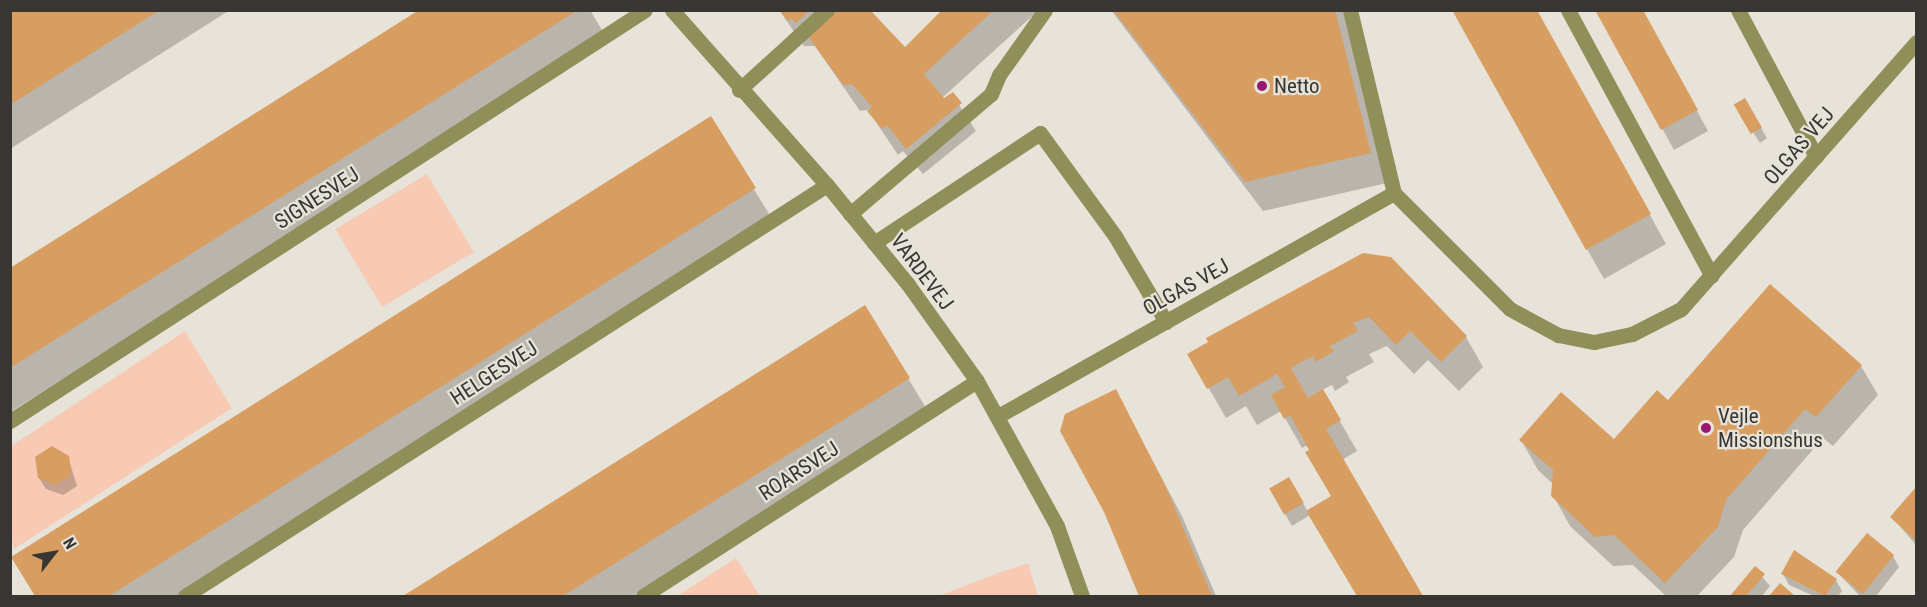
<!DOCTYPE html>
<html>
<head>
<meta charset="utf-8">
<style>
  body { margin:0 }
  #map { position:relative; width:1927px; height:607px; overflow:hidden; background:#e8e3d9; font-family:"Roboto Condensed",sans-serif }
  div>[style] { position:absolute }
  .green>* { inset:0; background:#f8cab4; transform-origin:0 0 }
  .shadow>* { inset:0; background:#0003 }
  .building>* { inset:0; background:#d89e61; transform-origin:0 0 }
  .minor>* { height:15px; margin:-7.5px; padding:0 7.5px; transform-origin:7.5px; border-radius:7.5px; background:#908f59 }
  .dots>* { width:16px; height:16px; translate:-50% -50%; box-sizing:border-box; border:3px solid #e8e3d9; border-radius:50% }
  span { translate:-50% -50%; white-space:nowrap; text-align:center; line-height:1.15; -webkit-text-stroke:4.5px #e8e3d9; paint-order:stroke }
  .poi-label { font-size:21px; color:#373632 }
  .left { translate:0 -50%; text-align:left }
  .street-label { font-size:21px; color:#373632 }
  .frame { position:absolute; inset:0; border:12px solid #373632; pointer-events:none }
  .north { position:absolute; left:24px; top:523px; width:60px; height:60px; -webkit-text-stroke:4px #e8e3d9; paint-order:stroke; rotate:59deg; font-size:16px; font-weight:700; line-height:24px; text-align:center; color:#373632 }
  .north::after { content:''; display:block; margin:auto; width:21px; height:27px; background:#373632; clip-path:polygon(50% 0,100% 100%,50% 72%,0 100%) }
</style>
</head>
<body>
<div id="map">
  <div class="green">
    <div style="left:427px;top:174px;width:91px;height:107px;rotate:59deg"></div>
    <div style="clip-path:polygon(185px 331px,232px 408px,14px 549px,10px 533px,10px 447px)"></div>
    <div style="clip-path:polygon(736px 558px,760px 596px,677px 596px)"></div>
    <div style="clip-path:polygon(1028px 563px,1038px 596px,938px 596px,1004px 571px)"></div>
  </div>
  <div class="shadow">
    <div style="clip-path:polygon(10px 10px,230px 10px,10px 149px)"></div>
    <div style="clip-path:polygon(422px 10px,590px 10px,606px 37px,10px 412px,10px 270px)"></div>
    <div style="clip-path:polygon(779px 10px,870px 10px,905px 49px,945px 10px,1039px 10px,942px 98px,944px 100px,952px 94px,976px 131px,923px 174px,903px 151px,898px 155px,868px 110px,860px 111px,815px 46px,804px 46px)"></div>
    <div style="clip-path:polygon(1111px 10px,1343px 10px,1387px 183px,1263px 211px)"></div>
    <div style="clip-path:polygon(1536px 10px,1666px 244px,1604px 279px,1587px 249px)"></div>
    <div style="clip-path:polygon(1597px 10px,1641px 10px,1708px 131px,1674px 150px)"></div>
    <div style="clip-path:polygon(1745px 100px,1767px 138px,1760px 143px,1743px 116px)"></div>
    <div style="clip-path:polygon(710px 118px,774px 222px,179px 596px,35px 596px,13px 558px)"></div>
    <div style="clip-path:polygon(1364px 254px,1466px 337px,1483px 367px,1459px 391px,1428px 360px,1414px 374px,1387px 346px,1369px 354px,1374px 362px,1346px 377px,1349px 382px,1335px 391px,1332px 385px,1322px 390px,1357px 451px,1342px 460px,1420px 596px,1358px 596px,1310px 515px,1292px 526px,1271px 490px,1289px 479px,1308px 512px,1333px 497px,1308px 445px,1302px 448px,1281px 411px,1257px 425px,1246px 406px,1226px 418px,1189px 354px)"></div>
    <div style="clip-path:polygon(864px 307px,928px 411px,633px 596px,406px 596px)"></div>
    <div style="clip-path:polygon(1861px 366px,1878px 395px,1833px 446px,1823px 438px,1743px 530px,1734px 557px,1697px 596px,1666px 596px,1633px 565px,1613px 566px,1570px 526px,1553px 495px,1553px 484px,1538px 470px,1521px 440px,1614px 442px,1668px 402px)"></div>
    <div style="clip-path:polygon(1115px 391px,1182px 516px,1216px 596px,1141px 596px,1105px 511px)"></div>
    <div style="clip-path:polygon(68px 457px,77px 486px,63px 495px,46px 489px,39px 478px)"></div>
    <div style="clip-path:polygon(1916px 489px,1916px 545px,1892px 517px)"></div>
    <div style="clip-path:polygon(1893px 556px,1899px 567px,1876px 596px,1860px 596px,1837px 572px)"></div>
    <div style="clip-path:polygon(1755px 568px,1770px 586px,1762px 596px,1732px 596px)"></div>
    <div style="clip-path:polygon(1783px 574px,1836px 580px,1842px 591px,1838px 596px,1814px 596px,1789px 585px)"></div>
  </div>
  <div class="building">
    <div style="clip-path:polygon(10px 10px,160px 10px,10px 105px)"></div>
    <div style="clip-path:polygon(419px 10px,578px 10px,10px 368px,10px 268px)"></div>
    <div style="clip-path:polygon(779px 10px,810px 10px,796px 23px,791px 18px,788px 21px)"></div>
    <div style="clip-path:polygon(836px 10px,870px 10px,905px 47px,942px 10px,994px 10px,924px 74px,944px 98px,953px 92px,962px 103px,906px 149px,887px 125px,882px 129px,867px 111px,872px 107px,852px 84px,843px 85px,807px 35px)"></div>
    <div style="clip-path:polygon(1113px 10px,1335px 10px,1371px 153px,1245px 182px)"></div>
    <div style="clip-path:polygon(1452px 10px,1537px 10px,1651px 214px,1586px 250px)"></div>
    <div style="clip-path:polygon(1595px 10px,1643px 10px,1698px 110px,1661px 130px)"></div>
    <div style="left:1745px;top:98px;width:34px;height:13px;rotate:60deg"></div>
    <div style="clip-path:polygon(711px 116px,756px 188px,109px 596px,35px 596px,11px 557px)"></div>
    <div style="clip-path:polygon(1363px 253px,1391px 257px,1467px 336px,1441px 362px,1410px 331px,1396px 345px,1369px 317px,1353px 323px,1358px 331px,1330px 346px,1334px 351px,1316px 362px,1313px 356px,1291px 368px,1308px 398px,1323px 389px,1341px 420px,1326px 429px,1423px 596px,1357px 596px,1306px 511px,1331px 496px,1305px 452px,1309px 450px,1290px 415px,1284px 419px,1271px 395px,1285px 387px,1277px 374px,1239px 396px,1228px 377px,1207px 389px,1187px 354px,1208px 342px,1206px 338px)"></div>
    <div style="clip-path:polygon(1770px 284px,1862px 365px,1816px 417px,1805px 409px,1726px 500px,1718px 527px,1665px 583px,1614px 535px,1595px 537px,1551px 496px,1553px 470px,1519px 440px,1561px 392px,1614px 439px,1657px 390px,1668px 400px)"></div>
    <div style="clip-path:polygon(865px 305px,910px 378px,563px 596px,403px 596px)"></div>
    <div style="clip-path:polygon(1116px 389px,1165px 485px,1212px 596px,1139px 596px,1104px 512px,1060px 431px,1065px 414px)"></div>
    <div style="clip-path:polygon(52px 446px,69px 456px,71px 475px,56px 485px,38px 478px,35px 457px)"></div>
    <div style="left:1289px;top:477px;width:30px;height:23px;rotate:60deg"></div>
    <div style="clip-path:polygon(1916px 487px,1916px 541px,1890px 517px)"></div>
    <div style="left:1867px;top:533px;width:35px;height:50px;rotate:39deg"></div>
    <div style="clip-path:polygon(1794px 550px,1837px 579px,1825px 596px,1781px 574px)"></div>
    <div style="clip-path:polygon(1755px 566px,1765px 574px,1746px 596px,1730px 596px)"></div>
    <div style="clip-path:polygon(1780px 583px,1795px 596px,1769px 596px)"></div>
  </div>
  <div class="minor">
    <div style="left:672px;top:10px;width:234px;rotate:48.5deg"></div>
    <div style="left:827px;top:185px;width:127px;rotate:50.8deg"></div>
    <div style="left:907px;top:283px;width:120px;rotate:54.5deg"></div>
    <div style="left:977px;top:381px;width:166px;rotate:61.1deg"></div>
    <div style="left:1057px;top:526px;width:74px;rotate:70.3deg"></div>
    <div style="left:1350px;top:10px;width:188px;rotate:76.5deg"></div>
    <div style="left:1568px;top:10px;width:302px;rotate:61.6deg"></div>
    <div style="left:1738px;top:10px;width:166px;rotate:62deg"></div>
    <div style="left:739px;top:90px;width:119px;rotate:-42.3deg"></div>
    <div style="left:850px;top:214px;width:185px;rotate:-40.4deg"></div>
    <div style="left:991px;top:94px;width:21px;rotate:-67deg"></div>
    <div style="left:999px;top:75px;width:80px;rotate:-54.7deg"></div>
    <div style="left:874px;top:243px;width:199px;rotate:-33.5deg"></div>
    <div style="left:1040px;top:133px;width:127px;rotate:53.9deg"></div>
    <div style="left:1115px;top:236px;width:100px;rotate:59.3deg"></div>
    <div style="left:998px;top:416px;width:454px;rotate:-29.4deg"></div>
    <div style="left:1394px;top:193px;width:164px;rotate:45deg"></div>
    <div style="left:1510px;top:309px;width:55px;rotate:28.4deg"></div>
    <div style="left:1558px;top:335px;width:37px;rotate:11deg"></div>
    <div style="left:1594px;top:342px;width:39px;rotate:-12deg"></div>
    <div style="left:1632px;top:334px;width:55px;rotate:-27deg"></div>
    <div style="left:1681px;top:309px;width:356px;rotate:-48.6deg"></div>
    <div style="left:10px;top:421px;width:756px;rotate:-32.91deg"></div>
    <div style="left:185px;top:596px;width:762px;rotate:-32.63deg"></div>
    <div style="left:643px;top:596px;width:397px;rotate:-32.8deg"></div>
  </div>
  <div class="dots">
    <div style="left:1262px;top:86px;background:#96176f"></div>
    <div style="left:1706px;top:428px;background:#96176f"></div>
  </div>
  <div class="poi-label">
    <span class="left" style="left:1274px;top:86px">Netto</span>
    <span class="left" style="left:1718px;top:428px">Vejle<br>Missionshus</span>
  </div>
  <div class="street-label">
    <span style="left:1799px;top:146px;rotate:-49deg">OLGAS VEJ</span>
    <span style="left:317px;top:198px;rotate:-33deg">SIGNESVEJ</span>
    <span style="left:922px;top:272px;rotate:53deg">VARDEVEJ</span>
    <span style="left:1186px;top:287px;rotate:-29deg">OLGAS VEJ</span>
    <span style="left:494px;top:373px;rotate:-33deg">HELGESVEJ</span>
    <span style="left:799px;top:471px;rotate:-33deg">ROARSVEJ</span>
  </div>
  <div class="frame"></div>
  <div class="north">N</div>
</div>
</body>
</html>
